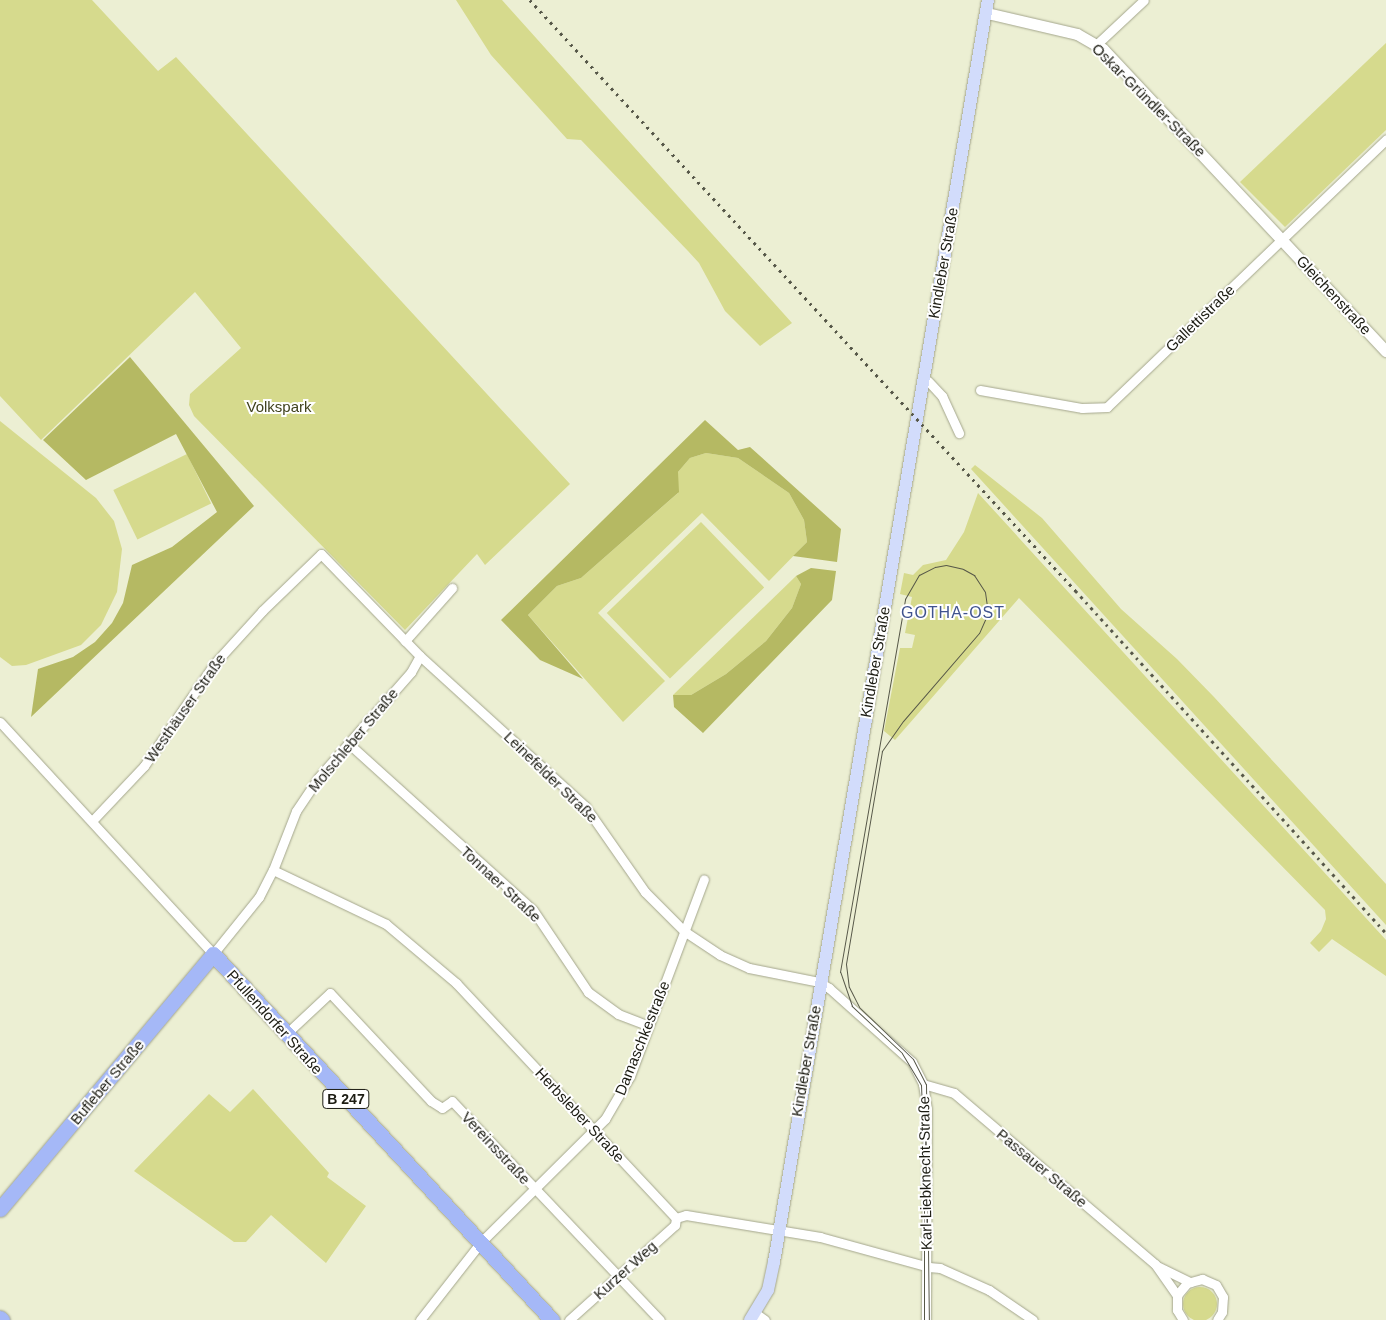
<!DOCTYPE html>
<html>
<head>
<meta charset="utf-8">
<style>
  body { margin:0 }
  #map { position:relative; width:1386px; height:1320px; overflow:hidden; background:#ecefd3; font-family:Helvetica,sans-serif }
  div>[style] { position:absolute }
  .green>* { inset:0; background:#d6da8d; transform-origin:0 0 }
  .round { border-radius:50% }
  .forest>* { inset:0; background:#b5b963 }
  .roads { filter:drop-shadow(0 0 1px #a4a68d) drop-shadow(0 0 1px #a4a68d) }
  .minor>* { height:9px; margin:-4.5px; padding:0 4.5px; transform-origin:4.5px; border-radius:4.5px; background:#fff }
  .tertiary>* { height:11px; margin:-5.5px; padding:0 5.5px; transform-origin:5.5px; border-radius:5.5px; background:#fff }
  .secondary>* { height:12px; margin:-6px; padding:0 6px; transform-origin:6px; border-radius:6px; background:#d2dcfb }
  .primary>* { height:15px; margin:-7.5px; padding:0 7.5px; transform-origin:7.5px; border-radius:7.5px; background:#a5b8f7 }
  .tram>* { height:1px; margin:-0.5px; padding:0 0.5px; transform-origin:0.5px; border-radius:0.5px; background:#565748 }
  .rail>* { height:2.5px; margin-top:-1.25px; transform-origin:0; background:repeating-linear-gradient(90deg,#565748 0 2.5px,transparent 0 7.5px) }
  span { translate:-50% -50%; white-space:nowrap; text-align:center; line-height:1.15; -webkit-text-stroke:4px #fff; paint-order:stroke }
  .shield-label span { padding:1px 4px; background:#fff; border:1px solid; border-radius:4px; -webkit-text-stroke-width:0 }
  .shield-label { font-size:14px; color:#1c1c13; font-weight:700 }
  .street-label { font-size:15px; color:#1c1c13 }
  .park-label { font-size:15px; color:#3f411c }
  .neighbourhood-label { font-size:16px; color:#40538e; letter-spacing:1px }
</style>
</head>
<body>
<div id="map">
  <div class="green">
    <div style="clip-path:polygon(0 0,92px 0,158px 71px,176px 57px,570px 484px,485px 565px,477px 554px,405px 630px,194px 416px,189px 405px,190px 394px,241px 348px,195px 292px,41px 440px,0 396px)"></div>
    <div style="clip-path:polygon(456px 0,502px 0,792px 323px,760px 346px,725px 311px,699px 263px,688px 251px,581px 140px,567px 139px,491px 55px)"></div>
    <div style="clip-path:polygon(1386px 43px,1386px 130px,1285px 227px,1240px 182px)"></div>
    <div style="clip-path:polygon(0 421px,96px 498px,114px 521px,122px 549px,117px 592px,101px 625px,81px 645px,26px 665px,12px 666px,0 657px)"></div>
    <div style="clip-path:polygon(706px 453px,738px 458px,789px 493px,804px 520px,807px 542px,769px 581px,702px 513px,598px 613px,665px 681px,623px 722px,528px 615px,557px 586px,581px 578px,678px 493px,678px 472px,690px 458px)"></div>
    <div style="left:187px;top:454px;width:55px;height:82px;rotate:64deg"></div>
    <div style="clip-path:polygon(975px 465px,1042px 518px,1121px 609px,1177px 659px,1214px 697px,1386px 884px,1386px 925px,971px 469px)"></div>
    <div style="clip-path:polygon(978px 493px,1386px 940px,1386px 976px,1332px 939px,1319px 952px,1310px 943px,1321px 931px,1326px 919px,1325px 910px,1019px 598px,895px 740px,884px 731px,900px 648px,912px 648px,915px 635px,905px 633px,912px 597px,900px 594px,904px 573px,913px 575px,923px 565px,946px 560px,964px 532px)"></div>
    <div style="left:701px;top:522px;width:91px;height:131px;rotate:46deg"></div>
    <div style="clip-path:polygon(796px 576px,801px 584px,792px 608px,766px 641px,726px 674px,691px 695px,673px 695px)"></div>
    <div style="clip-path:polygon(253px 1089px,329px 1173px,327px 1177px,366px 1206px,326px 1263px,271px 1215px,246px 1242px,234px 1242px,134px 1171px,209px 1094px,230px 1112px)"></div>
    <div class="round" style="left:1183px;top:1287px;width:34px;height:34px"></div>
  </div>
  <div class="forest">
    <div style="clip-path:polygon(130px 357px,254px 506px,31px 717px,38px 669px,73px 657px,95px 642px,112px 623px,123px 603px,132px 565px,172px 547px,217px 512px,176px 434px,86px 480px,43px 440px)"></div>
    <div style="clip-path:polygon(705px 420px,738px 450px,750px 447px,841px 529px,837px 562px,793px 556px,807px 542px,804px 520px,789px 493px,738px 458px,706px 453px,690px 458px,678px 472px,679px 492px,581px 578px,557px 586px,528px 615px,583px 679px,540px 660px,501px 620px)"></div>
    <div style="clip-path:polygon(811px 568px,836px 571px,832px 600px,703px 733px,674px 707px,673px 695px,691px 695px,726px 674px,766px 641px,792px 608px,801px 584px,796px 576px)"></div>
  </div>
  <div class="roads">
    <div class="minor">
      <div style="left:1097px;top:44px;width:64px;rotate:-43.1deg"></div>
      <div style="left:928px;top:381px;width:21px;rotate:47deg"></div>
      <div style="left:942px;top:396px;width:41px;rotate:65.3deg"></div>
      <div style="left:980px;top:390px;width:104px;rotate:10deg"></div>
      <div style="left:1082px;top:408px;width:25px;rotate:-2deg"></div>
      <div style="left:1107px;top:407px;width:387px;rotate:-43.8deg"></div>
      <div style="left:405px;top:641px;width:71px;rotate:-48.4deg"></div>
      <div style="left:0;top:722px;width:315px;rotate:47.4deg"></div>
      <div style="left:213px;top:954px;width:73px;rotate:-51.1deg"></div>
      <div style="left:259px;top:897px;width:30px;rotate:-63deg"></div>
      <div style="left:273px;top:870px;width:63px;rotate:-68.7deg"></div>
      <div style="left:296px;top:811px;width:40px;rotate:-56deg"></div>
      <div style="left:318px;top:778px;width:141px;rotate:-48.7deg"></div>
      <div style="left:411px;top:672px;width:18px;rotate:-61deg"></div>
      <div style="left:348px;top:743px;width:249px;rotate:42.1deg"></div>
      <div style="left:533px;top:910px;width:99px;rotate:56.1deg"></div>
      <div style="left:588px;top:992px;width:37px;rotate:36deg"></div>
      <div style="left:618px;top:1014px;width:31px;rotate:21deg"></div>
      <div style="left:92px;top:821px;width:76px;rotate:-46.6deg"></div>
      <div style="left:144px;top:766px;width:124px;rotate:-55.5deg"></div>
      <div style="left:214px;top:664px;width:72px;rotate:-47.8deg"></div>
      <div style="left:262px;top:611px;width:82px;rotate:-44deg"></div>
      <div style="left:321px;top:554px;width:142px;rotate:45.9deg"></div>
      <div style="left:420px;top:656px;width:223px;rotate:42.3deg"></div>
      <div style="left:585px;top:806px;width:105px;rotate:55.1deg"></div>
      <div style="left:645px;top:892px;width:55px;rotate:45deg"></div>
      <div style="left:684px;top:931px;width:43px;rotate:33.7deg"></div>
      <div style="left:720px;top:955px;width:32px;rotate:24deg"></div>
      <div style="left:749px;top:968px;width:71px;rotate:11.3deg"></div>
      <div style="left:819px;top:982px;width:12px;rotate:31deg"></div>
      <div style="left:829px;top:988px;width:111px;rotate:41.7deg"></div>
      <div style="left:912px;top:1062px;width:25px;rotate:63deg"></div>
      <div style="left:923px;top:1084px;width:25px;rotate:81deg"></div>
      <div style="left:927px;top:1109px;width:211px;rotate:90.3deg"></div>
      <div style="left:273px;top:870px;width:125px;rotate:25.5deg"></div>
      <div style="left:386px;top:924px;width:92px;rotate:40.1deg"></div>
      <div style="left:456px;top:983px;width:322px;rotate:46.9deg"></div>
      <div style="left:676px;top:1218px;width:10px;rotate:-17deg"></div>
      <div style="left:686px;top:1215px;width:136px;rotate:9.3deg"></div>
      <div style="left:820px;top:1237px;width:113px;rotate:15.4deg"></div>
      <div style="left:929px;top:1267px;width:11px;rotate:5deg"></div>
      <div style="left:940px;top:1268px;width:54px;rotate:24.2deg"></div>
      <div style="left:989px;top:1290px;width:53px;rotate:34.3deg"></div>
      <div style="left:286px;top:1034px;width:60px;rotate:-43deg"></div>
      <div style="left:330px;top:993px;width:148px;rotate:46.9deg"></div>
      <div style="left:431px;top:1101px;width:13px;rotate:32deg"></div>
      <div style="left:442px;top:1108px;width:12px;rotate:-35deg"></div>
      <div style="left:452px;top:1101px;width:302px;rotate:46.5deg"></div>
      <div style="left:923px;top:1084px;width:32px;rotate:16deg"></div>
      <div style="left:954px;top:1093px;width:264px;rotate:40.4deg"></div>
      <div style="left:1155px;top:1264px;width:39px;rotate:55deg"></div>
      <div style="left:1157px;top:1266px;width:37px;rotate:26deg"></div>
      <div style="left:755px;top:1313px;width:12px;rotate:35deg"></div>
      <div style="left:420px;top:1320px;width:99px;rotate:-52deg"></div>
      <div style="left:481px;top:1242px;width:175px;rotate:-44.8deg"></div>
      <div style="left:605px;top:1119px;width:50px;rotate:-59.8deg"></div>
      <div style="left:630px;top:1076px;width:210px;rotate:-69.4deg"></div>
      <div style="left:569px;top:1320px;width:142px;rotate:-41.9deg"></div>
      <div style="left:675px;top:1225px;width:7px;rotate:-82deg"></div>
      <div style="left:1183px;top:1320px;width:12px;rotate:-121deg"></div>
      <div style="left:1177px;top:1310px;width:15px;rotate:-90deg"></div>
      <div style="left:1177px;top:1295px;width:16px;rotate:-50deg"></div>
      <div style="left:1187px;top:1283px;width:16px;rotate:-15deg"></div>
      <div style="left:1202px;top:1279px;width:15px;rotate:23deg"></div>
      <div style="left:1216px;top:1285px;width:14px;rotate:60deg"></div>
      <div style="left:1223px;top:1297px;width:15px;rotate:94deg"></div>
      <div style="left:1222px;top:1312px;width:9px;rotate:122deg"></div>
    </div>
    <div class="tertiary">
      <div style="left:987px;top:13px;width:92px;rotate:13.1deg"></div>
      <div style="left:1077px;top:34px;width:30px;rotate:30deg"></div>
      <div style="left:1103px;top:49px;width:414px;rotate:46.9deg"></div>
    </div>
    <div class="secondary">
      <div style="left:750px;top:1320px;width:35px;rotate:-59deg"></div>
      <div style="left:768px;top:1290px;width:29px;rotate:-78deg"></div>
      <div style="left:774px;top:1262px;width:1280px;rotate:-80.38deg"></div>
    </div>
    <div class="primary">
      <div style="left:0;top:1209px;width:332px;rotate:-50.1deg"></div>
      <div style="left:213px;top:954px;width:499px;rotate:47.2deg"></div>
      <div style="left:0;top:1318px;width:3px;rotate:45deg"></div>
    </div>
  </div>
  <div class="tram">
    <div style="left:924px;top:1320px;width:166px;rotate:-90deg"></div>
    <div style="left:924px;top:1154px;width:69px;rotate:-92.5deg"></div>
    <div style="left:921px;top:1085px;width:37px;rotate:-121deg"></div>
    <div style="left:902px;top:1053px;width:69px;rotate:-136.8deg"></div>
    <div style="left:852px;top:1006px;width:36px;rotate:-109deg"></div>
    <div style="left:840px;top:972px;width:379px;rotate:-80.1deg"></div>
    <div style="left:905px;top:599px;width:28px;rotate:-60deg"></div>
    <div style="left:919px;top:575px;width:18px;rotate:-27deg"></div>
    <div style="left:935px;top:567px;width:11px;rotate:-10deg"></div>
    <div style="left:946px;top:565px;width:17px;rotate:13deg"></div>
    <div style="left:963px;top:569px;width:13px;rotate:29deg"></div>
    <div style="left:974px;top:575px;width:20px;rotate:57deg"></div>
    <div style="left:985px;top:592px;width:21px;rotate:82deg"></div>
    <div style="left:988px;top:613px;width:22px;rotate:114deg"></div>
    <div style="left:979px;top:633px;width:116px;rotate:130.8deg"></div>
    <div style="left:903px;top:721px;width:37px;rotate:125deg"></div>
    <div style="left:882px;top:751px;width:216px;rotate:99.6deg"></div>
    <div style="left:846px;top:964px;width:23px;rotate:83deg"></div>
    <div style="left:849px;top:987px;width:22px;rotate:63deg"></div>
    <div style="left:859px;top:1007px;width:75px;rotate:43.9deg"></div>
    <div style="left:913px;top:1059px;width:28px;rotate:63deg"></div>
    <div style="left:926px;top:1084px;width:236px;rotate:89.3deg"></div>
  </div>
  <div class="rail">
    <div style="left:530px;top:0;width:805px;rotate:47.27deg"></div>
    <div style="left:1076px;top:591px;width:462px;rotate:47.8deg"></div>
  </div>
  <div class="shield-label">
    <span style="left:346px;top:1099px">B 247</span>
  </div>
  <div class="street-label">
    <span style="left:1149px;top:100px;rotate:45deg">Oskar-Gründler-Straße</span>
    <span style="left:943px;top:263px;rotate:-80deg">Kindleber Straße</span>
    <span style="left:1334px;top:295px;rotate:47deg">Gleichenstraße</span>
    <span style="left:1200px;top:318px;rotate:-44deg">Gallettistraße</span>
    <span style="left:875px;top:662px;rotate:-80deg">Kindleber Straße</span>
    <span style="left:185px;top:708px;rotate:-55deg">Westhäuser Straße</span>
    <span style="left:353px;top:740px;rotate:-50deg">Molschleber Straße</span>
    <span style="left:551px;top:777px;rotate:44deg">Leinefelder Straße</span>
    <span style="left:501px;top:884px;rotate:43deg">Tonnaer Straße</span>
    <span style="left:275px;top:1022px;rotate:48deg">Pfullendorfer Straße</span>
    <span style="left:642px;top:1038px;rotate:-68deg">Damaschkestraße</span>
    <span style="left:806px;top:1061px;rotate:-80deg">Kindleber Straße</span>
    <span style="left:107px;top:1082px;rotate:-50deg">Bufleber Straße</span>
    <span style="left:580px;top:1115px;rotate:47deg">Herbsleber Straße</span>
    <span style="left:496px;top:1148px;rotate:47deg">Vereinsstraße</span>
    <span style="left:1042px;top:1168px;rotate:40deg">Passauer Straße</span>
    <span style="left:925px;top:1173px;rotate:-91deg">Karl-Liebknecht-Straße</span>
    <span style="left:625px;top:1270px;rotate:-42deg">Kurzer Weg</span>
  </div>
  <div class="park-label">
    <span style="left:279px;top:407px">Volkspark</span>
  </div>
  <div class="neighbourhood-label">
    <span style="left:953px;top:613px">GOTHA-OST</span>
  </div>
</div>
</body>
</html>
